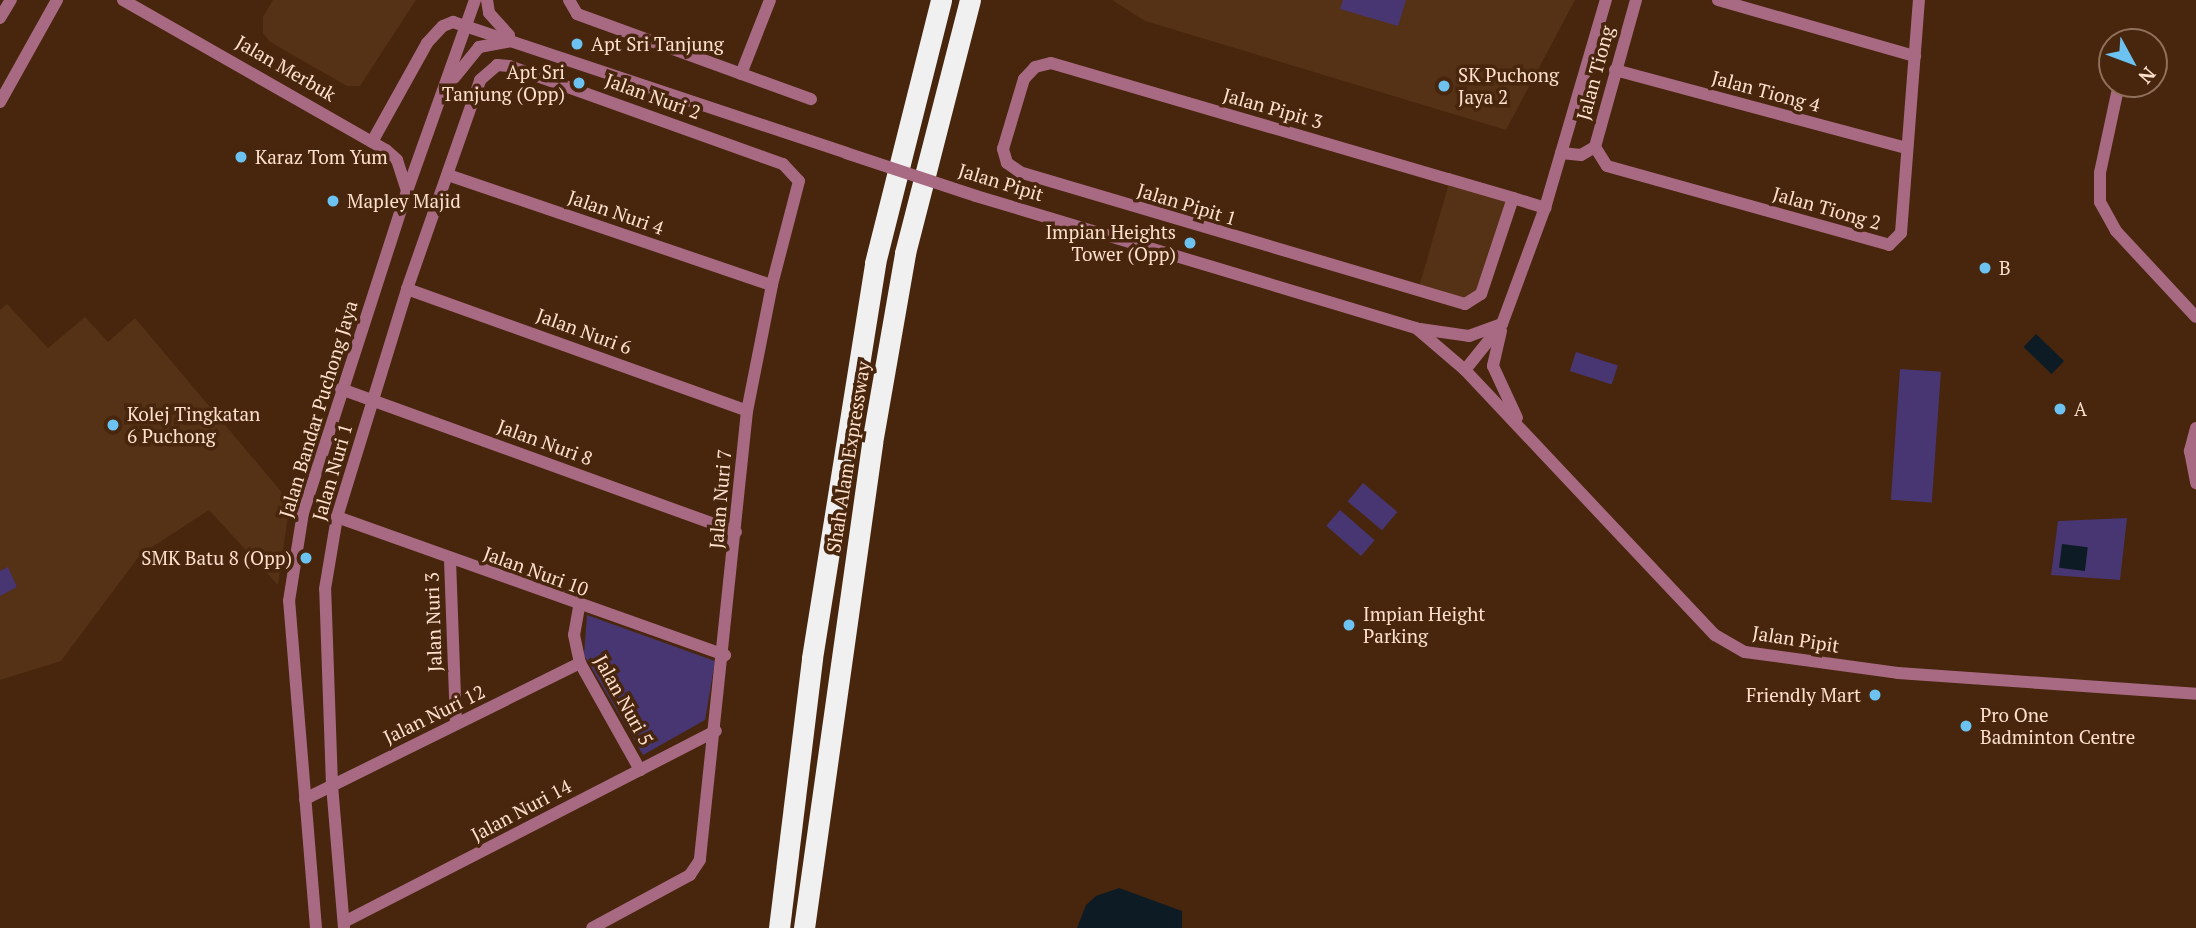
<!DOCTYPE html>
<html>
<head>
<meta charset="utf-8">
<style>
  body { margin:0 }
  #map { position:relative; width:2196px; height:928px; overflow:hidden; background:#47260d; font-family:"PT Serif",serif }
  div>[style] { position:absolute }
  .built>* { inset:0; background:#553115 }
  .green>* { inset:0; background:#483672; transform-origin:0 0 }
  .water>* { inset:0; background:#0d1b24; transform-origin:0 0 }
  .street>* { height:12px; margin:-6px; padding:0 6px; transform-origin:6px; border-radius:6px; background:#a86a83 }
  .highway>* { height:21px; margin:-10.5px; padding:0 10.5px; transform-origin:10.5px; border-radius:10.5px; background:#f0f0f0 }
  .street-bridge>* { height:12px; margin:-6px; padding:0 6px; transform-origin:6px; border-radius:6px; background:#a86a83 }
  .dots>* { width:19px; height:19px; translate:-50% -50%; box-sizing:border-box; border:4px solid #47260d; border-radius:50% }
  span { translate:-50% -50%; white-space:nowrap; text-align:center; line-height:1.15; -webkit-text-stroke:7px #47260d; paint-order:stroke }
  .poi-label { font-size:19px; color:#fee0cd }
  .left { translate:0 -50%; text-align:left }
  .right { translate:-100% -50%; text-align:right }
  .street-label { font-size:19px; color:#fee0cd }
  .north { position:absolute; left:2098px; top:28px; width:70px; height:70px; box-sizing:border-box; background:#47260d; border:2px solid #90705a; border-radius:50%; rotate:131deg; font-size:19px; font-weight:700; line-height:28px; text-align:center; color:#fee0cd }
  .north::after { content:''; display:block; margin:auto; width:24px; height:32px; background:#6cc3f2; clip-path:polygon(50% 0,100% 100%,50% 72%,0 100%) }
</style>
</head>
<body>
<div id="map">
  <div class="built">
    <div style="clip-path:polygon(273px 0,416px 0,360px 86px,347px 86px,270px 42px,263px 33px,263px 17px)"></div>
    <div style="clip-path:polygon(1112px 0,1575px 0,1506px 130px,1145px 21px)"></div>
    <div style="clip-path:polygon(1449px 183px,1506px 202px,1476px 293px,1466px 299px,1419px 287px)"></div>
    <div style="clip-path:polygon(7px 304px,48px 348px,85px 317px,108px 342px,135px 318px,290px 502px,278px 585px,209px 510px,140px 555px,61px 661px,0 680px,0 310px)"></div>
  </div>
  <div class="green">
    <div style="clip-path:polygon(1343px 0,1406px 0,1398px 26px,1340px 9px)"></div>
    <div style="left:1576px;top:352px;width:44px;height:20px;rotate:18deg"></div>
    <div style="left:1900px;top:369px;width:41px;height:131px;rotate:4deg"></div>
    <div style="left:1363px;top:483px;width:45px;height:24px;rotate:40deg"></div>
    <div style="left:1340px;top:510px;width:46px;height:21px;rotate:41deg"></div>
    <div style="clip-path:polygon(2127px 518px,2120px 580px,2051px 575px,2058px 521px)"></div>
    <div style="clip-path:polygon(8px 567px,17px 587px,0 596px,0 571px)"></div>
    <div style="clip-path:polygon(587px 615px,715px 661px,705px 720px,643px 755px,584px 655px)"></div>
  </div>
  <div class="water">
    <div style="left:2036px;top:334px;width:39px;height:18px;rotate:44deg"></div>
    <div style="left:2062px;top:544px;width:26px;height:24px;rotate:7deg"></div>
    <div style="clip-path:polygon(1119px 888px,1182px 911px,1182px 928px,1077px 928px,1086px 905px,1096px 896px)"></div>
  </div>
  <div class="street">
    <div style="left:123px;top:0;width:303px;rotate:29.7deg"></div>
    <div style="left:386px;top:150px;width:15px;rotate:42deg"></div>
    <div style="left:397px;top:160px;width:33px;rotate:72deg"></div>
    <div style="left:487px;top:0;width:13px;rotate:81deg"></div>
    <div style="left:489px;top:13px;width:30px;rotate:48deg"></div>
    <div style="left:569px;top:0;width:16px;rotate:60deg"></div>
    <div style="left:577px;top:14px;width:249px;rotate:20deg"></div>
    <div style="left:1636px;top:0;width:153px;rotate:105.6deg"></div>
    <div style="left:1595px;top:147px;width:22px;rotate:58deg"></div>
    <div style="left:1607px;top:166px;width:293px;rotate:15.6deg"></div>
    <div style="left:1889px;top:245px;width:17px;rotate:-45deg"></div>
    <div style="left:1901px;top:233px;width:234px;rotate:-85.6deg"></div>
    <div style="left:1718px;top:0;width:205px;rotate:15.9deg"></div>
    <div style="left:0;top:18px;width:21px;rotate:-59deg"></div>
    <div style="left:1615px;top:70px;width:302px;rotate:15deg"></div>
    <div style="left:741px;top:74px;width:79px;rotate:-68.6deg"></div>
    <div style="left:454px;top:78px;width:40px;rotate:-51deg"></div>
    <div style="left:479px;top:47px;width:29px;rotate:-10deg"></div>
    <div style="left:2119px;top:84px;width:91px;rotate:102.1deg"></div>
    <div style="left:2100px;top:173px;width:29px;rotate:90deg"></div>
    <div style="left:2100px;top:202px;width:33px;rotate:61deg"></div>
    <div style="left:2116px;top:231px;width:117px;rotate:47.1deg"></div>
    <div style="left:0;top:102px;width:117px;rotate:-60.8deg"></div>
    <div style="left:372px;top:142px;width:113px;rotate:-60.9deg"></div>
    <div style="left:427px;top:43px;width:23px;rotate:-47deg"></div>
    <div style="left:443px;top:26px;width:11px;rotate:-22deg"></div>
    <div style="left:453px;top:22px;width:414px;rotate:18.4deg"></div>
    <div style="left:1561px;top:153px;width:20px;rotate:6deg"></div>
    <div style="left:1581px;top:155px;width:16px;rotate:-30deg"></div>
    <div style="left:448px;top:175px;width:342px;rotate:18.8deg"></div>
    <div style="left:976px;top:196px;width:459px;rotate:16.7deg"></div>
    <div style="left:1416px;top:328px;width:65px;rotate:40.6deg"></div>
    <div style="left:1465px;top:370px;width:364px;rotate:46.7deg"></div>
    <div style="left:1715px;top:635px;width:34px;rotate:30deg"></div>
    <div style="left:1745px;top:652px;width:154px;rotate:7.8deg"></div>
    <div style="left:1898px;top:673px;width:299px;rotate:4deg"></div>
    <div style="left:1513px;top:198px;width:101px;rotate:108.4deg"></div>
    <div style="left:1481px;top:294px;width:19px;rotate:148deg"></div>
    <div style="left:1465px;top:304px;width:464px;rotate:-163.5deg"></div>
    <div style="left:1020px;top:172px;width:16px;rotate:-145deg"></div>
    <div style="left:1007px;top:163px;width:15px;rotate:-106deg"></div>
    <div style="left:1003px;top:149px;width:73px;rotate:-73.3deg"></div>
    <div style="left:1024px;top:79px;width:16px;rotate:-47deg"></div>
    <div style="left:1035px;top:67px;width:16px;rotate:-14deg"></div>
    <div style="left:1051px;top:63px;width:414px;rotate:16.3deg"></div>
    <div style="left:1448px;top:179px;width:68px;rotate:16.3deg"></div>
    <div style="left:1513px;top:198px;width:34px;rotate:17deg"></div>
    <div style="left:407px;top:289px;width:361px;rotate:19.7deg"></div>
    <div style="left:1420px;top:329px;width:49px;rotate:8.1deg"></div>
    <div style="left:1469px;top:336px;width:33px;rotate:-20deg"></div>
    <div style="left:1501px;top:331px;width:36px;rotate:103deg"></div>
    <div style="left:1493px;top:366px;width:57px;rotate:65.2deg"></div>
    <div style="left:1465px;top:370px;width:59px;rotate:-51.2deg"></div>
    <div style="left:1502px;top:324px;width:124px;rotate:-69.7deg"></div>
    <div style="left:1545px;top:208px;width:217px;rotate:-73.7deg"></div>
    <div style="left:341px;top:389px;width:420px;rotate:19.9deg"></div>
    <div style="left:2196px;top:428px;width:24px;rotate:105deg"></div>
    <div style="left:2190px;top:451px;width:33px;rotate:79deg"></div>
    <div style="left:337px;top:517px;width:412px;rotate:19.6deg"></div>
    <div style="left:450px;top:560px;width:164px;rotate:87.9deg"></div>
    <div style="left:579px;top:607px;width:28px;rotate:100deg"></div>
    <div style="left:574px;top:635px;width:29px;rotate:78deg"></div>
    <div style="left:580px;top:663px;width:123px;rotate:60.7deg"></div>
    <div style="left:305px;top:799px;width:307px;rotate:-26.3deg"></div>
    <div style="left:344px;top:922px;width:418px;rotate:-27.2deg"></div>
    <div style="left:316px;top:928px;width:328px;rotate:-94.7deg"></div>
    <div style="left:289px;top:601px;width:89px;rotate:-81deg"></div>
    <div style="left:303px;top:513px;width:338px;rotate:-72.1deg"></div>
    <div style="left:407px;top:191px;width:203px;rotate:-70.4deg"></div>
    <div style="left:344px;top:928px;width:144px;rotate:-94.8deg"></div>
    <div style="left:332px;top:785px;width:196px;rotate:-92deg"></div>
    <div style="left:325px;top:589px;width:73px;rotate:-80.5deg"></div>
    <div style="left:337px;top:517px;width:239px;rotate:-72.9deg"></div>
    <div style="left:407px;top:289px;width:221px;rotate:-70.7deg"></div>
    <div style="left:480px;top:80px;width:23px;rotate:-41deg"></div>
    <div style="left:497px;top:65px;width:12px;rotate:5deg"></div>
    <div style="left:509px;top:66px;width:291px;rotate:19.7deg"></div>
    <div style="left:783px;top:164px;width:23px;rotate:47deg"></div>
    <div style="left:799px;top:181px;width:107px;rotate:104.6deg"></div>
    <div style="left:772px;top:285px;width:128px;rotate:101.2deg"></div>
    <div style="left:747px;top:411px;width:451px;rotate:96deg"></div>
    <div style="left:700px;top:860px;width:18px;rotate:124deg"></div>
    <div style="left:690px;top:875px;width:111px;rotate:151.6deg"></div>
  </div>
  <div class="highway">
    <div style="left:779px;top:928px;width:272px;rotate:-83deg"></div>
    <div style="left:812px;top:658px;width:400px;rotate:-80.9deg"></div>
    <div style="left:875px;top:263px;width:271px;rotate:-75.9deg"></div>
    <div style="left:804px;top:928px;width:490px;rotate:-82deg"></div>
    <div style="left:872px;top:443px;width:193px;rotate:-80.1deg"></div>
    <div style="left:905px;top:253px;width:261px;rotate:-75.6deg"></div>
  </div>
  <div class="street-bridge">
    <div style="left:846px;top:153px;width:137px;rotate:18.3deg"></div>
  </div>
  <div class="dots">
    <div style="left:577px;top:44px;background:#6cc3f2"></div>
    <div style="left:579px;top:83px;background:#6cc3f2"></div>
    <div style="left:1444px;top:86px;background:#6cc3f2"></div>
    <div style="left:241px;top:157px;background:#6cc3f2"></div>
    <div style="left:333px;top:201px;background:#6cc3f2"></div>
    <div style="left:1190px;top:243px;background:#6cc3f2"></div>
    <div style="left:1985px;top:268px;background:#6cc3f2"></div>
    <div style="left:2060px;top:409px;background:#6cc3f2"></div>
    <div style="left:113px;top:425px;background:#6cc3f2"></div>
    <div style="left:306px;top:558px;background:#6cc3f2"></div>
    <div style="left:1349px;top:625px;background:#6cc3f2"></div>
    <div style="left:1875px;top:695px;background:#6cc3f2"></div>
    <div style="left:1966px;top:726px;background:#6cc3f2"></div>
  </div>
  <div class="poi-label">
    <span class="left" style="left:591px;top:44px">Apt Sri Tanjung</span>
    <span class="right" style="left:565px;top:83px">Apt Sri<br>Tanjung (Opp)</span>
    <span class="left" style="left:1458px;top:86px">SK Puchong<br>Jaya 2</span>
    <span class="left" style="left:255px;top:157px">Karaz Tom Yum</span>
    <span class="left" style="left:347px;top:201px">Mapley Majid</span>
    <span class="right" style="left:1176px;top:243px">Impian Heights<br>Tower (Opp)</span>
    <span class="left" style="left:1999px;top:268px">B</span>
    <span class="left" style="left:2074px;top:409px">A</span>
    <span class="left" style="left:127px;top:425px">Kolej Tingkatan<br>6 Puchong</span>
    <span class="right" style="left:292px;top:558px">SMK Batu 8 (Opp)</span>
    <span class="left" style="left:1363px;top:625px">Impian Height<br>Parking</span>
    <span class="right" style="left:1861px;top:695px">Friendly Mart</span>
    <span class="left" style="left:1980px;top:726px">Pro One<br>Badminton Centre</span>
  </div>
  <div class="street-label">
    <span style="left:286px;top:68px;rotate:30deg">Jalan Merbuk</span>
    <span style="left:1595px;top:73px;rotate:-75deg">Jalan Tiong</span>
    <span style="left:1766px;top:91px;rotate:15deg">Jalan Tiong 4</span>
    <span style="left:653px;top:96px;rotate:20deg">Jalan Nuri 2</span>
    <span style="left:1273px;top:108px;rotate:16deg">Jalan Pipit 3</span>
    <span style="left:1001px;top:182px;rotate:17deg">Jalan Pipit</span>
    <span style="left:1187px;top:204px;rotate:17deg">Jalan Pipit 1</span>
    <span style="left:1827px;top:208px;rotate:16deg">Jalan Tiong 2</span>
    <span style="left:616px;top:212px;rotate:19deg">Jalan Nuri 4</span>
    <span style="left:584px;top:331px;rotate:20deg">Jalan Nuri 6</span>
    <span style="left:318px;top:409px;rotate:-73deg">Jalan Bandar Puchong Jaya</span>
    <span style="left:545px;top:442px;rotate:20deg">Jalan Nuri 8</span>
    <span style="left:848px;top:457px;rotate:-81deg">Shah Alam Expressway</span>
    <span style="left:332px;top:472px;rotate:-74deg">Jalan Nuri 1</span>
    <span style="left:720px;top:499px;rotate:-85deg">Jalan Nuri 7</span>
    <span style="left:536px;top:571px;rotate:20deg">Jalan Nuri 10</span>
    <span style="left:433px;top:622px;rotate:-92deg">Jalan Nuri 3</span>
    <span style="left:1796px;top:639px;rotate:9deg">Jalan Pipit</span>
    <span style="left:624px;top:700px;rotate:61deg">Jalan Nuri 5</span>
    <span style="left:434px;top:714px;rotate:-26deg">Jalan Nuri 12</span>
    <span style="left:521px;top:810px;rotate:-28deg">Jalan Nuri 14</span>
  </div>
  <div class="north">N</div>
</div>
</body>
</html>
